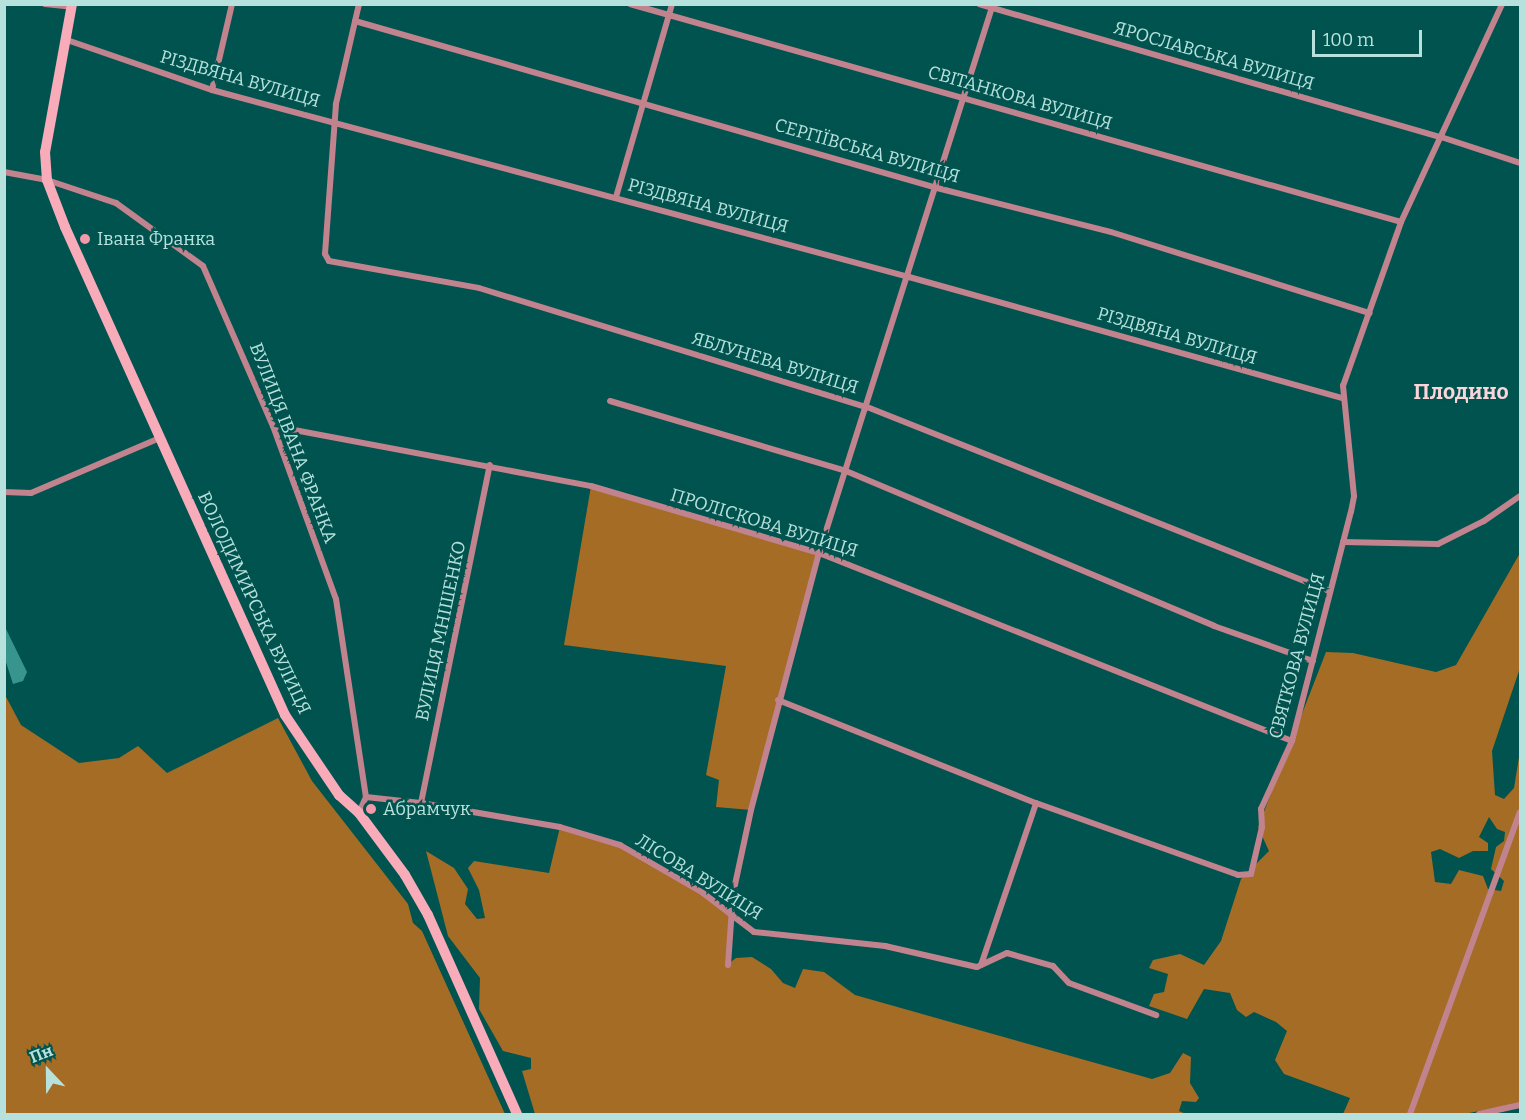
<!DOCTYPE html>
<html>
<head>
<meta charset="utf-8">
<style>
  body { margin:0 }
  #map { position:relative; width:1525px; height:1119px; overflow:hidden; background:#00534e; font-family:Bitter,serif }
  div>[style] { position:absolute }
  .forest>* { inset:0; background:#a46c25 }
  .water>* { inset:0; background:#37958e }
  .minor>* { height:6px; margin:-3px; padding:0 3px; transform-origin:3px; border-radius:3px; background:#c1838e }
  .secondary>* { height:10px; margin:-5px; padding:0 5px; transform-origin:5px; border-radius:5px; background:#f8abb8 }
  .dots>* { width:16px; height:16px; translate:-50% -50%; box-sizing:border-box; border:3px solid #00534e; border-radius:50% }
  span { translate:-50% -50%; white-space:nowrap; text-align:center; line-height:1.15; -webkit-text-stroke:5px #00534e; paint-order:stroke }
  .street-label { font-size:18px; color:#b7e1dc }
  .poi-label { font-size:18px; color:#b7e1dc }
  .left { translate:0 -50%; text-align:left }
  .quarter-label { font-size:21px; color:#fad6db; font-weight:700 }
  .frame { position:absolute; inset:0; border:6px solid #b7e1dc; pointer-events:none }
  .north { position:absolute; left:18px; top:1041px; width:60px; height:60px; -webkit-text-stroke:4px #00534e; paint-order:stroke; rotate:338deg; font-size:16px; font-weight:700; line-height:24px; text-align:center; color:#b7e1dc }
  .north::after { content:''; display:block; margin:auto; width:21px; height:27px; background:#b7e1dc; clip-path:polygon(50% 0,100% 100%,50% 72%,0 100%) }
  .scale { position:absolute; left:1312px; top:30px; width:110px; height:27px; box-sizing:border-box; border:3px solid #b7e1dc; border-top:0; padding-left:8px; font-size:18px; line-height:21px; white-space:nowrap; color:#b7e1dc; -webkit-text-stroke:4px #00534e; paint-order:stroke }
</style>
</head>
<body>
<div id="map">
  <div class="forest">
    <div style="clip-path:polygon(591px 486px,819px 553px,751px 810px,716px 807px,719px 780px,706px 775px,726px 666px,564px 645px)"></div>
    <div style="clip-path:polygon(evenodd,1520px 553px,1520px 668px,1492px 751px,1495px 795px,1504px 799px,1514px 788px,1520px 751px,1520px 1103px,1464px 1114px,1343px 1114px,1350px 1098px,1284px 1074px,1275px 1060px,1287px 1031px,1276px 1022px,1254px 1012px,1246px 1017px,1237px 1010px,1230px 993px,1204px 989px,1187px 1019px,1149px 1006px,1154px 994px,1164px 992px,1168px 974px,1149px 968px,1153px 960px,1180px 954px,1204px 965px,1221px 941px,1241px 879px,1269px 851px,1258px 827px,1326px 652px,1353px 653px,1436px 672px,1456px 665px,1520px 553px,1489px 817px,1497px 829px,1505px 832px,1504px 841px,1496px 847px,1491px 869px,1504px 881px,1501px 891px,1488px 889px,1483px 876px,1459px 870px,1451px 884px,1435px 882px,1431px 852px,1440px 849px,1459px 858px,1473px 851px,1488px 851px,1488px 843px,1479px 837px,1489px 817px)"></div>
    <div style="clip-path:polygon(4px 693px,21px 725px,79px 763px,119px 758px,138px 746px,167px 773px,278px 718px,312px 781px,408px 904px,413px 923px,422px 931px,505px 1114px,5px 1114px)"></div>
    <div style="clip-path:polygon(560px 827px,620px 845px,730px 912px,728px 964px,736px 958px,752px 957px,771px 969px,783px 983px,795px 988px,803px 969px,824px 972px,855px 995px,1152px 1079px,1170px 1073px,1183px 1053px,1191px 1057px,1190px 1083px,1199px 1098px,1196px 1102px,1182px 1101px,1179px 1111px,1186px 1114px,535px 1114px,522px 1071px,531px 1069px,531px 1058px,503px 1051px,479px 1009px,480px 978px,448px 936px,426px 851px,454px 868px,468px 889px,465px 904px,477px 919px,485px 918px,479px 890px,468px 868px,474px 861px,549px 873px)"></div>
  </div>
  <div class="water">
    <div style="clip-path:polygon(5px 627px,27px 672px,23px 681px,13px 684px,5px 659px)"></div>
  </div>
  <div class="minor">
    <div style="left:45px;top:4px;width:27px;rotate:6deg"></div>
    <div style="left:359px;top:4px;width:103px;rotate:103deg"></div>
    <div style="left:336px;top:104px;width:150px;rotate:94.2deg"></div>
    <div style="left:325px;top:254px;width:8px;rotate:60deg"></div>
    <div style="left:329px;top:261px;width:152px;rotate:10.2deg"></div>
    <div style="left:479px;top:288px;width:406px;rotate:17.1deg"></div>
    <div style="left:867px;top:407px;width:498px;rotate:21.7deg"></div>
    <div style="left:630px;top:4px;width:801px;rotate:15.79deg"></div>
    <div style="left:979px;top:4px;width:481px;rotate:16.1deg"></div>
    <div style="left:1441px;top:137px;width:83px;rotate:18.2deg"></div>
    <div style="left:355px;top:21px;width:605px;rotate:16.01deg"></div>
    <div style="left:937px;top:188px;width:179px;rotate:14.2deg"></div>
    <div style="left:1111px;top:232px;width:271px;rotate:17.4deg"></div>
    <div style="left:67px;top:40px;width:153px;rotate:19deg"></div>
    <div style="left:212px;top:90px;width:722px;rotate:15.02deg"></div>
    <div style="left:909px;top:277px;width:451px;rotate:15.6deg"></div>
    <div style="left:212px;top:90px;width:88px;rotate:-76.9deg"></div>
    <div style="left:4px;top:172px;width:44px;rotate:10.5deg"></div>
    <div style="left:47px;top:180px;width:73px;rotate:18.4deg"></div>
    <div style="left:116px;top:203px;width:107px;rotate:35.9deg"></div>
    <div style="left:203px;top:266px;width:175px;rotate:66.4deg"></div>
    <div style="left:273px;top:426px;width:184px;rotate:70deg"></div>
    <div style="left:336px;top:599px;width:200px;rotate:81.4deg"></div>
    <div style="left:366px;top:797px;width:17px;rotate:114deg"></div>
    <div style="left:616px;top:197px;width:201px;rotate:-73.8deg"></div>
    <div style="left:610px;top:401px;width:246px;rotate:16.5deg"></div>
    <div style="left:846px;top:471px;width:399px;rotate:22.8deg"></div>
    <div style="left:1214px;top:626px;width:105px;rotate:19.5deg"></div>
    <div style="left:273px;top:426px;width:324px;rotate:10.7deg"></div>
    <div style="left:591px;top:486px;width:238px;rotate:16.4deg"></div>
    <div style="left:819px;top:553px;width:509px;rotate:21.68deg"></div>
    <div style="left:4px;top:492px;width:27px;rotate:2deg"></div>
    <div style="left:31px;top:493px;width:140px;rotate:-23.1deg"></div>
    <div style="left:1343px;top:542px;width:95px;rotate:1.2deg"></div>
    <div style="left:1438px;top:544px;width:51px;rotate:-26.6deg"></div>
    <div style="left:1484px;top:521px;width:44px;rotate:-34.8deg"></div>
    <div style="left:778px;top:700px;width:278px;rotate:21.8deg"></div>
    <div style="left:1036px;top:803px;width:214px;rotate:19.6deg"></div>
    <div style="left:1238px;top:875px;width:13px;rotate:-4deg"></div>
    <div style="left:1251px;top:874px;width:48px;rotate:-76.8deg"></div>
    <div style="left:1262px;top:827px;width:18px;rotate:-93deg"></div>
    <div style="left:1261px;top:809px;width:75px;rotate:-65.5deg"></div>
    <div style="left:1292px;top:741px;width:236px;rotate:-75.6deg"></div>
    <div style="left:1351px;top:512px;width:16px;rotate:-79deg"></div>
    <div style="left:1354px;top:496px;width:111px;rotate:-95.7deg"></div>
    <div style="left:1343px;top:386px;width:174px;rotate:-70.5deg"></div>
    <div style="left:1401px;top:222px;width:240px;rotate:-65.1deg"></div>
    <div style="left:366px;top:797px;width:55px;rotate:6.2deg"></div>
    <div style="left:421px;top:803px;width:141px;rotate:9.8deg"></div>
    <div style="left:560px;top:827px;width:63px;rotate:16.7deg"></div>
    <div style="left:620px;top:845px;width:96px;rotate:30deg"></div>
    <div style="left:703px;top:893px;width:64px;rotate:37.4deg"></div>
    <div style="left:754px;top:932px;width:132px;rotate:6.1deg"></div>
    <div style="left:885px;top:946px;width:94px;rotate:12.9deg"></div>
    <div style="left:977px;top:967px;width:33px;rotate:-25deg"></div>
    <div style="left:1007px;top:953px;width:48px;rotate:15.8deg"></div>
    <div style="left:1053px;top:966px;width:23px;rotate:47deg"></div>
    <div style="left:1069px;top:983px;width:93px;rotate:20.2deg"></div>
    <div style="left:421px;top:803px;width:345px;rotate:-78.5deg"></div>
    <div style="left:728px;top:965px;width:71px;rotate:-86deg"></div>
    <div style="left:733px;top:894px;width:86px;rotate:-77.9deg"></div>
    <div style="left:751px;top:810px;width:266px;rotate:-75.2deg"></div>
    <div style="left:819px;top:553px;width:576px;rotate:-72.41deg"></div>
    <div style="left:981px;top:965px;width:171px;rotate:-71.2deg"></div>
    <div style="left:1410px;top:1114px;width:321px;rotate:-70deg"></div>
    <div style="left:1479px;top:1114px;width:42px;rotate:-12.4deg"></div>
  </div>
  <div class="secondary">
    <div style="left:72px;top:4px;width:150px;rotate:100.3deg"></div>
    <div style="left:45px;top:152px;width:28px;rotate:86deg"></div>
    <div style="left:47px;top:180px;width:50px;rotate:69deg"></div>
    <div style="left:65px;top:227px;width:535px;rotate:65.73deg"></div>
    <div style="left:285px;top:715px;width:97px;rotate:56deg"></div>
    <div style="left:339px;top:795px;width:27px;rotate:42deg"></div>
    <div style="left:359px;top:813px;width:77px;rotate:53.4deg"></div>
    <div style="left:405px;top:875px;width:46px;rotate:60.1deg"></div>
    <div style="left:428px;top:915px;width:218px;rotate:65.9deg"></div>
  </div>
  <div class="dots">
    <div style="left:85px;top:239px;background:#f39aaa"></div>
    <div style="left:371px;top:809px;background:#f39aaa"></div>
  </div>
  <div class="street-label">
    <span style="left:1214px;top:56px;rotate:16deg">ЯРОСЛАВСЬКА ВУЛИЦЯ</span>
    <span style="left:240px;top:79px;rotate:16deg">РІЗДВЯНА ВУЛИЦЯ</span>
    <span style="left:1020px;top:98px;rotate:16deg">СВІТАНКОВА ВУЛИЦЯ</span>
    <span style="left:867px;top:151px;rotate:16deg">СЕРГІЇВСЬКА ВУЛИЦЯ</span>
    <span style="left:708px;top:206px;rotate:15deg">РІЗДВЯНА ВУЛИЦЯ</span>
    <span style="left:1177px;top:336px;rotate:16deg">РІЗДВЯНА ВУЛИЦЯ</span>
    <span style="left:775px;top:363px;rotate:17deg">ЯБЛУНЕВА ВУЛИЦЯ</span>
    <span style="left:293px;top:443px;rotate:69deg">ВУЛИЦЯ ІВАНА ФРАНКА</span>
    <span style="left:764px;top:523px;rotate:17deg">ПРОЛІСКОВА ВУЛИЦЯ</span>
    <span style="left:254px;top:603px;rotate:65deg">ВОЛОДИМИРСЬКА ВУЛИЦЯ</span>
    <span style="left:441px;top:631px;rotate:-78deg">ВУЛИЦЯ МНІШЕНКО</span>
    <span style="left:1297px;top:656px;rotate:-75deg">СВЯТКОВА ВУЛИЦЯ</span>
    <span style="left:699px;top:877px;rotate:32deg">ЛІСОВА ВУЛИЦЯ</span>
  </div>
  <div class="poi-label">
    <span class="left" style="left:97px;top:239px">Івана Франка</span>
    <span class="left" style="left:383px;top:809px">Абрамчук</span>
  </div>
  <div class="quarter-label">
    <span style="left:1461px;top:392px">Плодино</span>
  </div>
  <div class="frame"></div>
  <div class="north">Пн</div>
  <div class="scale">100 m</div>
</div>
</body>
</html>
